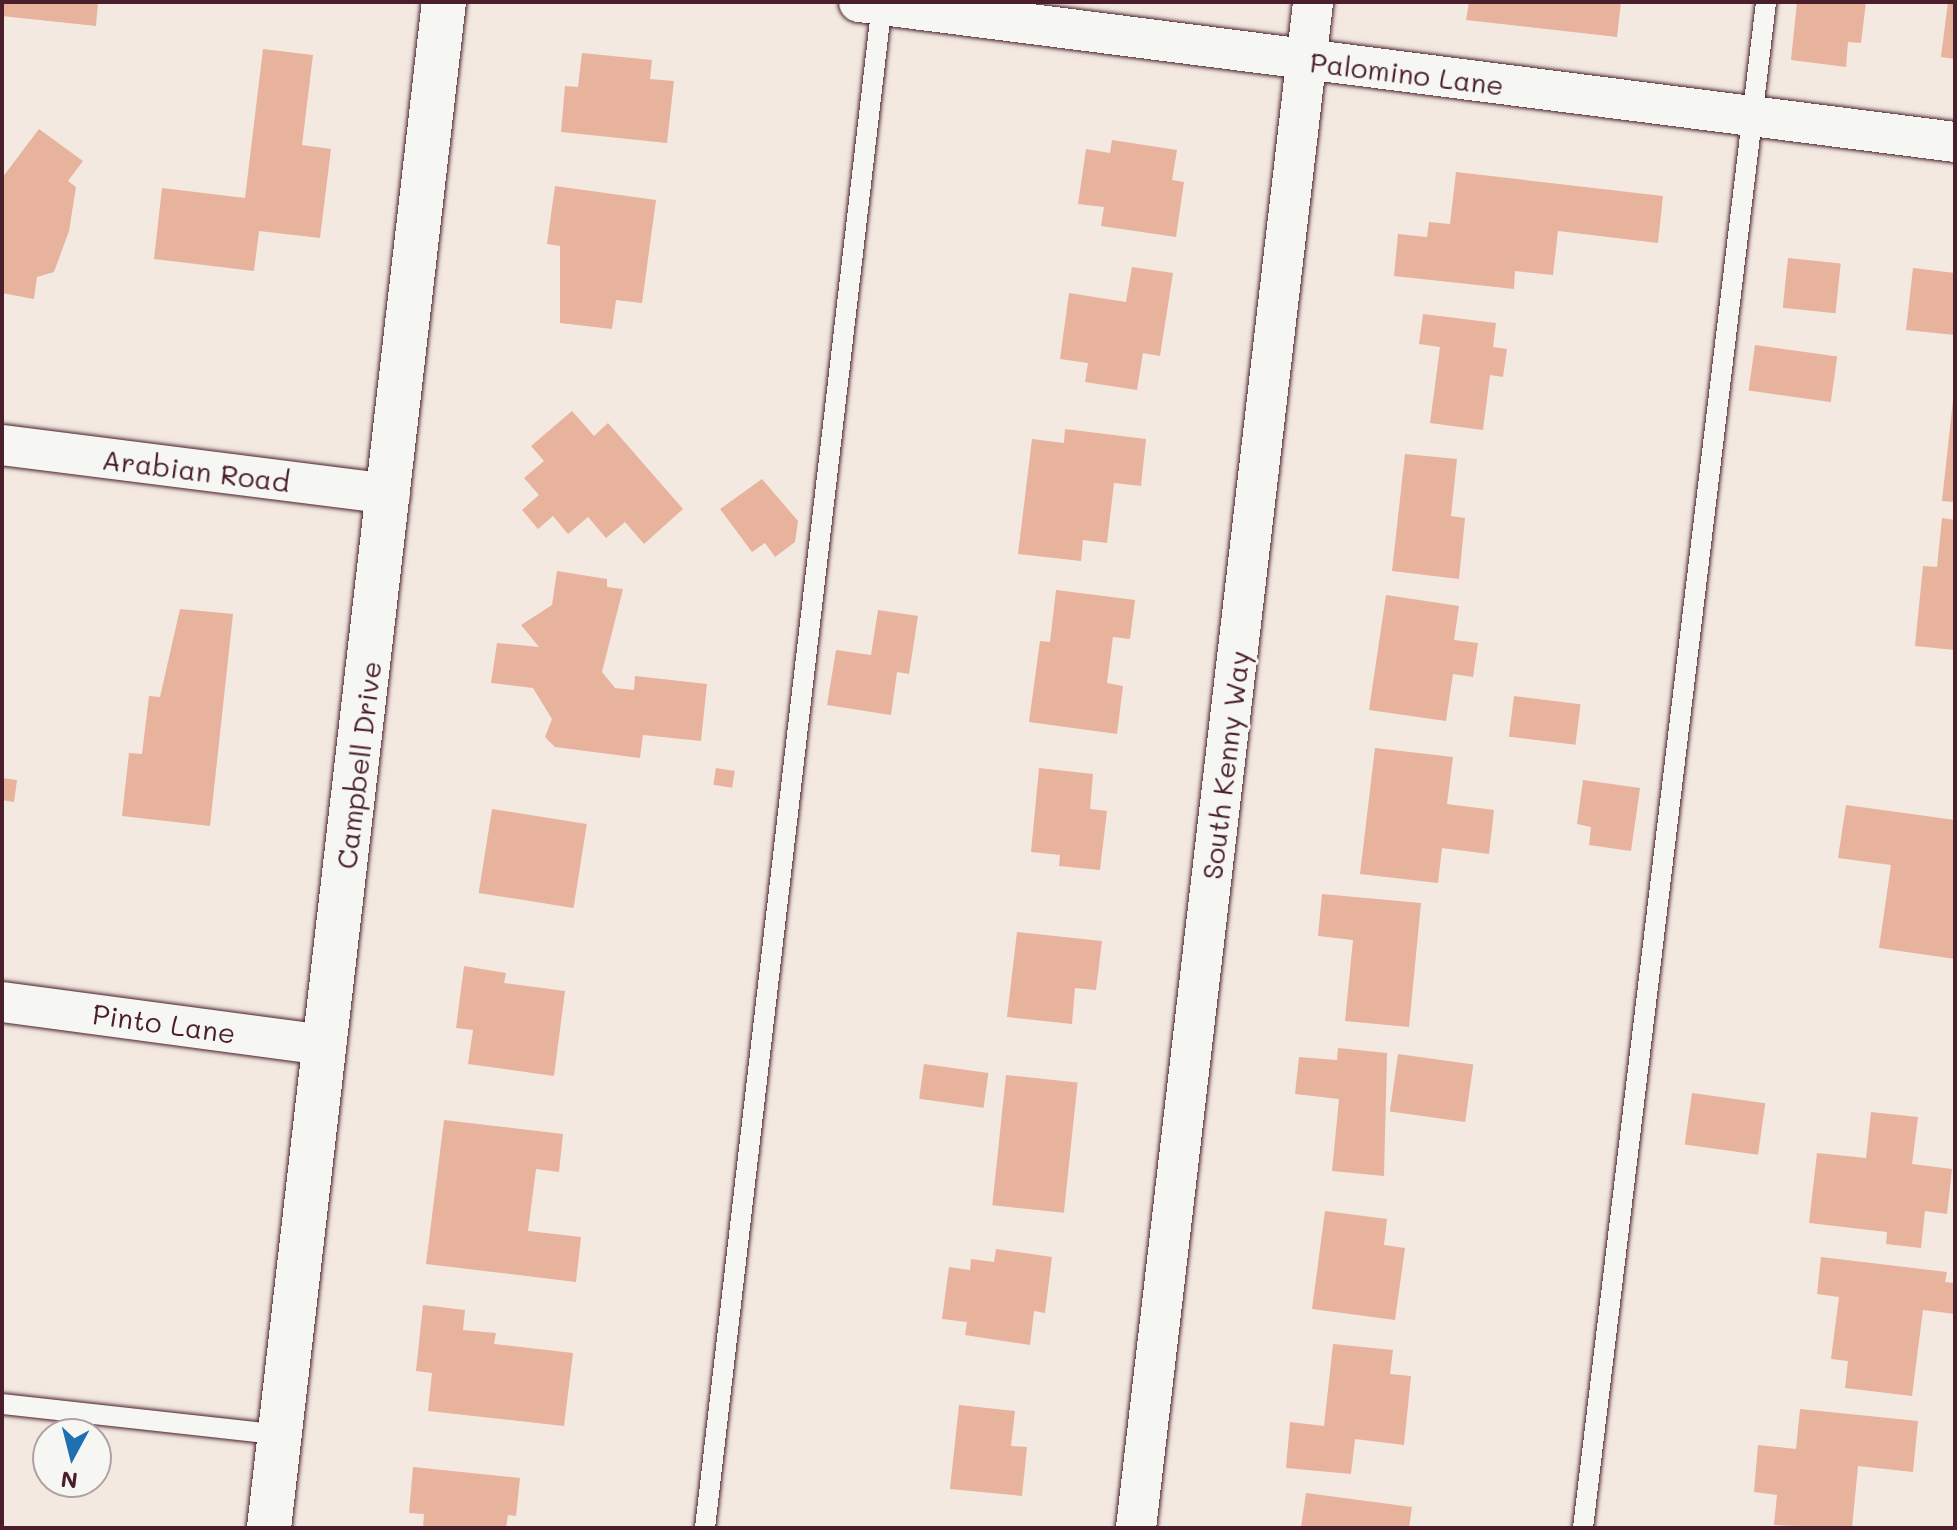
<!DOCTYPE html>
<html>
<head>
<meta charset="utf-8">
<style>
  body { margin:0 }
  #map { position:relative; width:1957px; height:1530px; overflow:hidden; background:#f3e9e1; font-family:Mali,sans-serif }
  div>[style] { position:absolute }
  .building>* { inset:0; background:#e8b39c; transform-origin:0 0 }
  .roads { filter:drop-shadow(0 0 2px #4a1f2b) drop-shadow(0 0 2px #4a1f2b) }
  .lane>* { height:20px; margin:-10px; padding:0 10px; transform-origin:10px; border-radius:10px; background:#f6f6f2 }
  .street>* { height:40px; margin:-20px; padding:0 20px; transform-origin:20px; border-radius:20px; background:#f6f6f2 }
  .secondary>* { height:44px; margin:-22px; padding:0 22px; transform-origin:22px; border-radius:22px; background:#f6f6f2 }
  span { translate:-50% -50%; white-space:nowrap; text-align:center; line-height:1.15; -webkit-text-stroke:6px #f6f6f2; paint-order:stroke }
  .street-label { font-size:28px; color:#4a1f2b }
  .frame { position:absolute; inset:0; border:4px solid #4a1f2b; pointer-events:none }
  .north { position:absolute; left:32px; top:1418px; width:80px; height:80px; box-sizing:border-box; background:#f6f6f2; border:2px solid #b1a0a2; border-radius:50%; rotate:187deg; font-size:22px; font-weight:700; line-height:32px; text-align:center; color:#4a1f2b }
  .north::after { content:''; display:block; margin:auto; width:28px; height:36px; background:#1f6fb2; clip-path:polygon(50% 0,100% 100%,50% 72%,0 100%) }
</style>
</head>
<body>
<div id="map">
  <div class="building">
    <div style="clip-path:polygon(2px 2px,98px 2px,96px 26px,2px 16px)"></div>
    <div style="clip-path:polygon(1469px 2px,1621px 2px,1617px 37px,1466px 20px)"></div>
    <div style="clip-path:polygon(1797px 2px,1866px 2px,1861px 43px,1848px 42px,1846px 67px,1791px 60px)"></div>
    <div style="clip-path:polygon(1948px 2px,1955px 2px,1955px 59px,1941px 57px)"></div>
    <div style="clip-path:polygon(263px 49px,313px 55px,302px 145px,331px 149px,320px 238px,259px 231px,254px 271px,154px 259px,162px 188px,245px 198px)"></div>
    <div style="clip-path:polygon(582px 53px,652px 60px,650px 79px,674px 81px,667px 143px,561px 132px,565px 86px,578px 87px)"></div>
    <div style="clip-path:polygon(39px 129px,83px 161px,68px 181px,76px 187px,69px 231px,54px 272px,37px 277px,34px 299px,2px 293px,2px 178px)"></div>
    <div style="clip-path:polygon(1112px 140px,1177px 150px,1172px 180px,1184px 182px,1176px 237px,1101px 226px,1104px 207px,1078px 204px,1086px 149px,1110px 153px)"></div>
    <div style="clip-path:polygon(1456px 172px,1663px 196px,1658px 243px,1558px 231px,1553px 275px,1515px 271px,1514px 289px,1394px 276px,1398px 234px,1427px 237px,1429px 222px,1450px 224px)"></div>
    <div style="clip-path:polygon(555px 186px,656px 200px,642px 303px,616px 300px,612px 329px,560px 323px,560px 246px,547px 244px)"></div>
    <div style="left:1788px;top:258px;width:53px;height:50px;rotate:6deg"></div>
    <div style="clip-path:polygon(1132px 267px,1173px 273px,1160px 356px,1143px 353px,1137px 390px,1085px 382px,1088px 363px,1060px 359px,1069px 293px,1126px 302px)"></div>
    <div style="clip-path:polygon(1913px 268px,1955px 273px,1955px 335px,1906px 330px)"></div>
    <div style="clip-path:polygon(1423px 314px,1496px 323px,1493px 347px,1507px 349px,1503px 377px,1490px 375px,1483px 430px,1430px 423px,1440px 347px,1419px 344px)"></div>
    <div style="left:1755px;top:345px;width:83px;height:46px;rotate:8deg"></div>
    <div style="clip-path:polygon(1953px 400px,1955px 400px,1955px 502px,1942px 501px)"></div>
    <div style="clip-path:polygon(572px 411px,594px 436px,608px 423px,683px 509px,644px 544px,625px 522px,606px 538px,588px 517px,568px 534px,553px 516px,538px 529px,522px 510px,539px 495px,524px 478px,544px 461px,531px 446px)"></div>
    <div style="clip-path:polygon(1065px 429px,1146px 439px,1141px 486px,1114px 483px,1107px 543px,1083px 540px,1081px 561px,1018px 554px,1032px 439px,1064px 443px)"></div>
    <div style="clip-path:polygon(1405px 454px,1457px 459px,1451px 516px,1465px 518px,1459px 579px,1392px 571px)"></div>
    <div style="clip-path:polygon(762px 479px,798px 521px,795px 542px,775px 557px,765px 543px,752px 552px,720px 509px)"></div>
    <div style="clip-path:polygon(1942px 518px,1955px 520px,1955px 650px,1915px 646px,1923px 566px,1937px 567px)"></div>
    <div style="clip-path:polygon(557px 571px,607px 579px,607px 587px,623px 589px,602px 672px,615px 688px,634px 690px,635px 676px,707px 684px,701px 741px,643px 735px,640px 758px,555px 747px,545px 737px,552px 719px,533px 688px,491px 683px,497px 643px,539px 647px,521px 625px,552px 605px)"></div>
    <div style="clip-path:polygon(1056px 590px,1135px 600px,1130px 639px,1113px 637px,1107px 683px,1123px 686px,1117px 734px,1029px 722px,1040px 641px,1050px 642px)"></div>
    <div style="clip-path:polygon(1386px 595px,1459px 606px,1454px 640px,1478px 643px,1473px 677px,1453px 674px,1446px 721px,1369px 710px)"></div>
    <div style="clip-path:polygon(180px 609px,233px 614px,210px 826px,122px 816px,129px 753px,142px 754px,149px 696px,160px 697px)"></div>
    <div style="clip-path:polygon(878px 610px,918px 616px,909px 674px,897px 672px,891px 715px,827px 705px,836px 650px,871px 655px)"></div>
    <div style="left:1514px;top:696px;width:67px;height:41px;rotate:7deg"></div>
    <div style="clip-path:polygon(1375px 748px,1453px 757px,1447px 804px,1494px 810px,1489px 854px,1442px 848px,1438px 883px,1360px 874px)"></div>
    <div style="left:716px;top:768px;width:19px;height:17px;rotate:9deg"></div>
    <div style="clip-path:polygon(1039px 768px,1093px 774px,1090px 809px,1107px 811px,1100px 870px,1059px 866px,1060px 855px,1031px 852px)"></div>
    <div style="clip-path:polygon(2px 778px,17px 780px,14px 802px,2px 800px)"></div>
    <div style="clip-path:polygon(1583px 780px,1640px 788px,1631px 851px,1589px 845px,1591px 827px,1577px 824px)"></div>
    <div style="clip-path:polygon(1846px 805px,1955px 820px,1955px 959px,1879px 948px,1891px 865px,1838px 858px)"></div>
    <div style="left:492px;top:809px;width:96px;height:85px;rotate:9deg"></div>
    <div style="clip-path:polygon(1322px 894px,1421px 903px,1409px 1027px,1345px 1021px,1353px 940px,1318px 936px)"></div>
    <div style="clip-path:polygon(1017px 932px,1102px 941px,1096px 990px,1075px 988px,1072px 1024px,1007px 1017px)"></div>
    <div style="clip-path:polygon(464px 966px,506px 973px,504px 983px,565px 991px,554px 1076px,468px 1064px,473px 1030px,456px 1028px)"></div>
    <div style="clip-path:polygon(1338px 1048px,1387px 1053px,1384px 1176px,1332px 1171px,1339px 1099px,1295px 1094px,1299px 1057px,1337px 1060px)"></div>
    <div style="left:1398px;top:1054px;width:76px;height:58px;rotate:8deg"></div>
    <div style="left:924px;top:1064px;width:65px;height:35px;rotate:8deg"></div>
    <div style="left:1006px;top:1075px;width:72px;height:131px;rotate:6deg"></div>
    <div style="left:1692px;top:1093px;width:74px;height:52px;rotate:8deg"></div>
    <div style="clip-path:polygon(1871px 1112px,1918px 1117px,1912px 1164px,1952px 1169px,1947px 1214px,1925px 1211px,1921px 1248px,1886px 1244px,1887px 1232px,1809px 1223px,1817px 1153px,1866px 1158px)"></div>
    <div style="clip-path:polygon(444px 1120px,563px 1134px,559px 1172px,536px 1169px,528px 1231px,581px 1237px,576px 1282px,426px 1264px)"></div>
    <div style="clip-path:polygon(1325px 1211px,1387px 1219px,1384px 1245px,1405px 1248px,1395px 1320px,1312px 1309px)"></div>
    <div style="clip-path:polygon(996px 1249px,1052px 1257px,1045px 1313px,1034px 1311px,1030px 1345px,965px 1335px,967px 1322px,942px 1319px,949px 1267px,970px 1270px,971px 1259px,994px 1262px)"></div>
    <div style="clip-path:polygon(1821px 1257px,1947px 1272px,1945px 1282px,1955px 1283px,1955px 1314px,1923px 1310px,1912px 1396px,1845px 1388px,1848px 1361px,1831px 1359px,1839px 1297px,1817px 1294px)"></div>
    <div style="clip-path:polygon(423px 1305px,465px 1310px,463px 1330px,496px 1333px,494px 1344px,573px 1353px,564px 1426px,428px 1411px,432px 1373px,416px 1371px)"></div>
    <div style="clip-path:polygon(1333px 1344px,1393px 1350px,1390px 1374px,1411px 1376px,1404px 1445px,1355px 1439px,1351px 1474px,1286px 1468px,1290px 1422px,1324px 1426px)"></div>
    <div style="clip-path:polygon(959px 1405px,1015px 1411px,1011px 1446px,1027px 1447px,1022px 1496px,950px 1489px)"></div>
    <div style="clip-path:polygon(1800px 1409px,1918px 1421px,1913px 1472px,1858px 1466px,1852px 1528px,1774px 1525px,1777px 1495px,1754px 1492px,1758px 1445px,1796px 1449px)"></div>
    <div style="clip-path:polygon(413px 1467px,520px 1478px,516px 1516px,508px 1515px,506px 1528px,423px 1528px,424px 1514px,409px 1513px)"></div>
    <div style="clip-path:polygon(1306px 1493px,1412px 1507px,1409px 1528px,1301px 1528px)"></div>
  </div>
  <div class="roads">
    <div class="lane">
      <div style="left:2px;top:1404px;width:281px;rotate:6.3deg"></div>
      <div style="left:705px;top:1528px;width:1536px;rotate:-83.38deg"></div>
      <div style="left:1583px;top:1528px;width:1537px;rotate:-83.16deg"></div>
    </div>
    <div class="street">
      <div style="left:859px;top:2px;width:1105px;rotate:7.28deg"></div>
      <div style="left:2px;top:445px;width:391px;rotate:7.2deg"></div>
      <div style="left:2px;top:1002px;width:327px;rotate:7.6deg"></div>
      <div style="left:1136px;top:1528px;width:1536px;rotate:-83.38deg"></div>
    </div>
    <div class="secondary">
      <div style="left:269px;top:1528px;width:1536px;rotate:-83.46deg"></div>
    </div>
  </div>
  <div class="street-label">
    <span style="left:1407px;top:73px;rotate:7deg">Palomino Lane</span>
    <span style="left:196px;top:470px;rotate:7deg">Arabian Road</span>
    <span style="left:358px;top:765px;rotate:-83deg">Campbell Drive</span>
    <span style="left:1225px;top:765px;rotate:-83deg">South Kenny Way</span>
    <span style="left:164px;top:1023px;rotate:8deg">Pinto Lane</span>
  </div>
  <div class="frame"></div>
  <div class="north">N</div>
</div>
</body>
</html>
